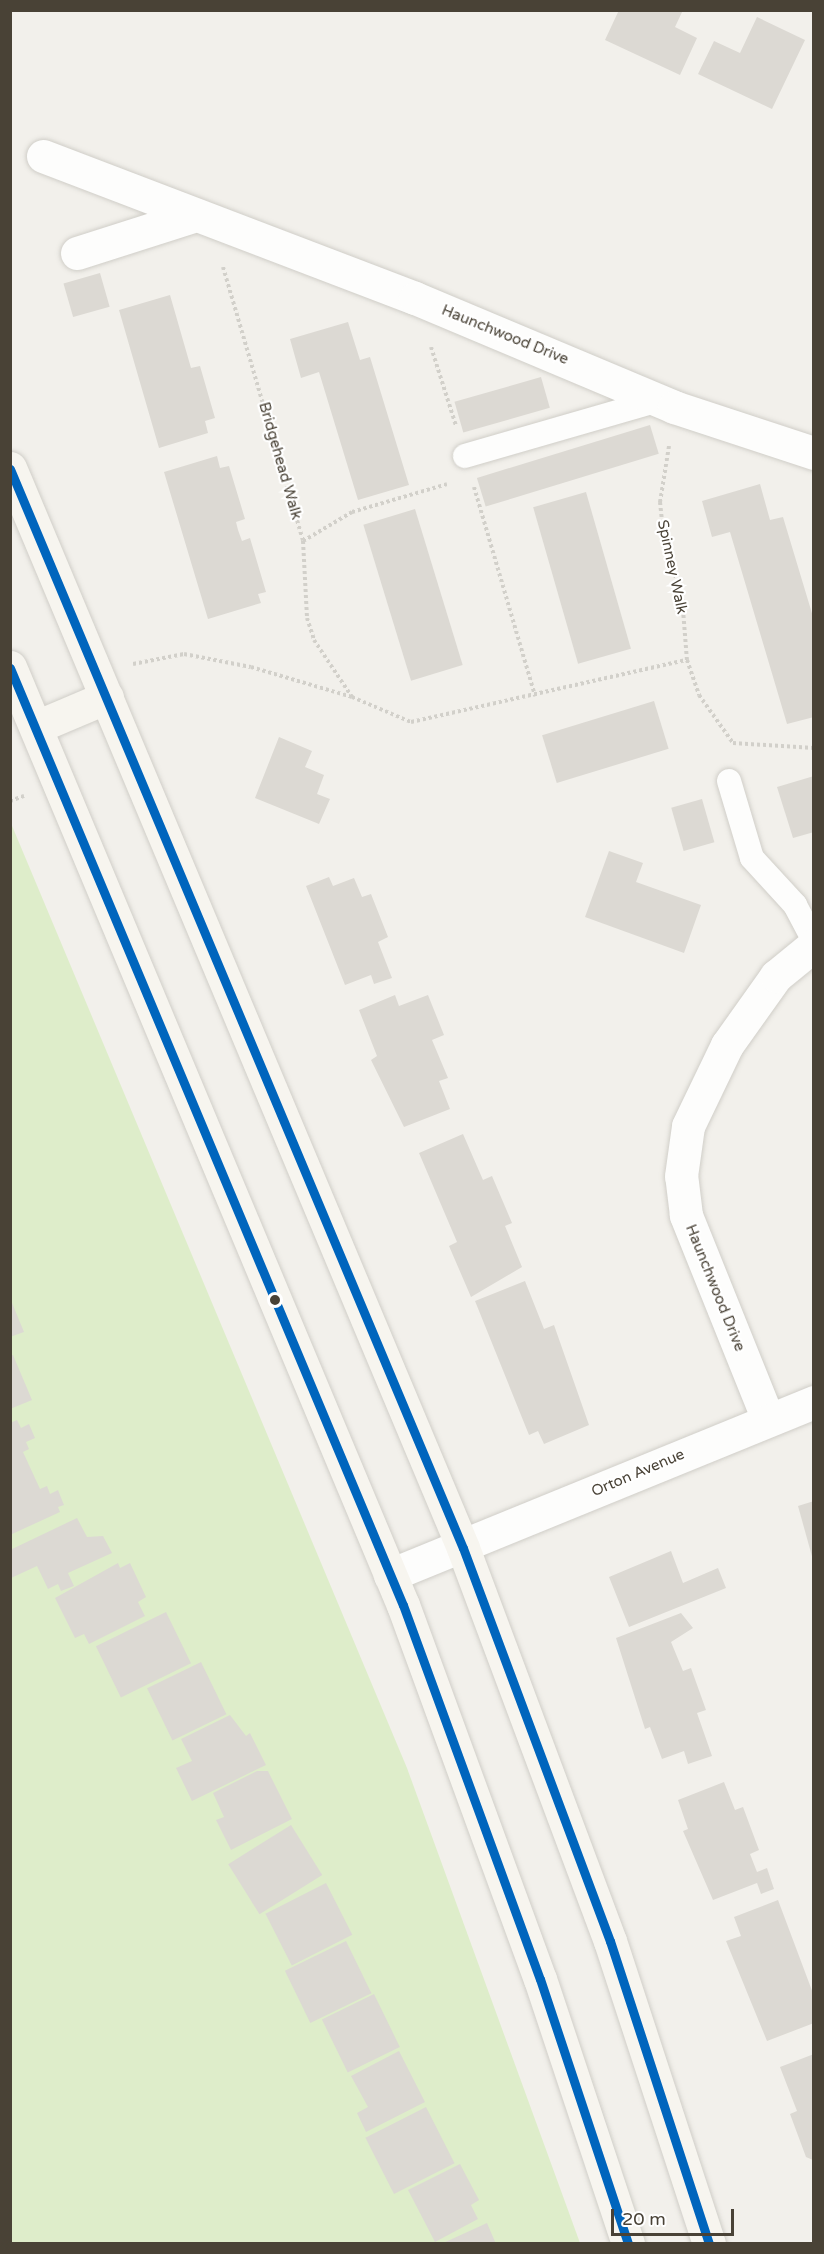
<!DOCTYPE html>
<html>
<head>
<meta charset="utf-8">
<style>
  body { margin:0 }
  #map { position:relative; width:824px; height:2254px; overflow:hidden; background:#f2f0eb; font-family:"Varela Round",sans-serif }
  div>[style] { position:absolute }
  .green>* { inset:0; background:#deedca }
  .building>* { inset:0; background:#dcd9d3; transform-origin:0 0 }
  .path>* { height:4px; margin-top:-2px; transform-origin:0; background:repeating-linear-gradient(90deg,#d2d0ca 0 3px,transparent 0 6px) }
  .roads { filter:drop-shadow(0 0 2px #d0cec8) drop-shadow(0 0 2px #d0cec8) }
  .service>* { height:24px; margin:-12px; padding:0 12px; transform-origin:12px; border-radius:12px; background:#fdfdfc }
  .minor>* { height:33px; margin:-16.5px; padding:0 16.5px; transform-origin:16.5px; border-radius:16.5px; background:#fdfdfc }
  .secondary>* { height:33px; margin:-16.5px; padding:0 16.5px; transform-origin:16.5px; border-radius:16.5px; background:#f7f5ef }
  .bus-1>* { height:9px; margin:-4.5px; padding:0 4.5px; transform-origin:4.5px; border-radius:4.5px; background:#0065bd }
  .dots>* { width:16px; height:16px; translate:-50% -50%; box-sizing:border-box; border:3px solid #fff; border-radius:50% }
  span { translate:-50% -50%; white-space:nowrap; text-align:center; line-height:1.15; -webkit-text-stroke:4.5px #fff; paint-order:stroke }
  .street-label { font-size:15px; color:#494236 }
  .frame { position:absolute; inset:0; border:12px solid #494236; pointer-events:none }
  .scale { position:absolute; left:611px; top:2209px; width:123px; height:27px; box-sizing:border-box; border:3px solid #494236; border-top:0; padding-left:8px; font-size:18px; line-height:21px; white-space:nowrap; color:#494236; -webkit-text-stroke:4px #fff; paint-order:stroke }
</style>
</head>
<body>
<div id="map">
  <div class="green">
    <div style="clip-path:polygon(10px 821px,407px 1768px,580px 2243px,11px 2243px)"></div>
  </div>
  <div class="building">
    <div style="clip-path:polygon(683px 10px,675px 27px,697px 38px,680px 75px,605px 40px,619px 10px)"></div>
    <div style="clip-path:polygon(757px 17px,805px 40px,772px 109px,698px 74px,714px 41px,740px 53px)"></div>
    <div style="left:100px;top:273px;width:35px;height:38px;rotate:74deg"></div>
    <div style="clip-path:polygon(170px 295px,191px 368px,200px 366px,215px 418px,205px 421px,208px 433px,159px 448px,119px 310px)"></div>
    <div style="clip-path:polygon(348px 322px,360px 360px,370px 357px,409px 485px,358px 500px,319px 372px,301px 378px,290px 339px)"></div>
    <div style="left:541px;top:377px;width:32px;height:90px;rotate:74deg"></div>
    <div style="left:650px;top:425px;width:30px;height:181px;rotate:73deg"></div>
    <div style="clip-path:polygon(217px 456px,220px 468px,229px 466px,245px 519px,236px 522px,238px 530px,242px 541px,250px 538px,266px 592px,258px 594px,261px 603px,208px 619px,164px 472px)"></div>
    <div style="clip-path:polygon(760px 484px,770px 520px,783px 517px,814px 620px,814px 717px,787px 724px,730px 532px,712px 537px,702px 501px)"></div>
    <div style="left:586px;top:492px;width:163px;height:55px;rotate:74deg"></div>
    <div style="left:415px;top:509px;width:163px;height:54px;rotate:73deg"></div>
    <div style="left:654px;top:701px;width:50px;height:117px;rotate:73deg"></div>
    <div style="clip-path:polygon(279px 737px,312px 751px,305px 767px,324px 775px,317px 794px,330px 799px,319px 824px,255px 798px)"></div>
    <div style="clip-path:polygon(814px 776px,814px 832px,793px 838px,777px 787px)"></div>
    <div style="left:702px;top:799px;width:45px;height:32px;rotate:74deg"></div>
    <div style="clip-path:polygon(609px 851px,643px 863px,636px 882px,701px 905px,684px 953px,585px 917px)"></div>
    <div style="clip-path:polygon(329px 877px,333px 886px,354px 878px,362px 897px,371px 894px,388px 937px,378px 942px,392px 978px,374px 984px,371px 975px,345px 985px,306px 886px)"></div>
    <div style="clip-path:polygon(395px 995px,399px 1006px,428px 995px,444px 1035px,432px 1040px,448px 1078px,439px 1081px,450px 1109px,404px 1127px,371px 1060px,377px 1056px,359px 1010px)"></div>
    <div style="clip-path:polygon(463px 1134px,483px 1180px,492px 1176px,512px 1223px,505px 1226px,522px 1267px,471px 1297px,449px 1246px,457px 1242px,419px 1153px)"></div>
    <div style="clip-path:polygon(525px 1281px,544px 1329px,554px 1325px,589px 1425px,544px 1444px,538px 1431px,529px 1435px,475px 1301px)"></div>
    <div style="clip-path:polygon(10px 1298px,24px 1332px,10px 1337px)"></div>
    <div style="clip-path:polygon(13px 1355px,32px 1400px,10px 1409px,10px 1356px)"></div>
    <div style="clip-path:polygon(17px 1420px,21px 1428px,29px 1424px,35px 1438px,26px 1442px,29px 1449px,23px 1452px,40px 1489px,47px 1486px,50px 1494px,58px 1490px,64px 1505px,58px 1507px,60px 1512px,10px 1535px,10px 1423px)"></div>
    <div style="clip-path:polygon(814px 1501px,814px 1559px,813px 1560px,798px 1506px)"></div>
    <div style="clip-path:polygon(77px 1518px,87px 1537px,103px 1536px,112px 1553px,68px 1573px,74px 1586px,61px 1591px,58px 1584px,48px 1589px,37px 1566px,11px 1578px,10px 1550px)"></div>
    <div style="clip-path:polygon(671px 1551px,683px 1583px,718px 1568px,726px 1588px,629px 1627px,609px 1577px)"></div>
    <div style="clip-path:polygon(118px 1563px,120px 1568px,130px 1563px,146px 1597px,138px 1602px,145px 1616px,89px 1644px,84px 1634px,75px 1638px,55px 1598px)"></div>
    <div style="left:166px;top:1612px;width:57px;height:78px;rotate:64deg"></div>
    <div style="clip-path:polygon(681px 1613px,693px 1628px,671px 1642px,683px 1671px,691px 1668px,706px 1710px,697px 1713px,712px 1756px,688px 1764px,684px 1751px,662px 1759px,650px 1727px,645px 1729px,616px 1638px)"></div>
    <div style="left:201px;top:1662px;width:58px;height:60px;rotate:64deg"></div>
    <div style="clip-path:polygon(230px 1715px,246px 1736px,250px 1733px,266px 1765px,192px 1801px,176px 1768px,192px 1761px,181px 1739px)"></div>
    <div style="clip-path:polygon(257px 1771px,268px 1771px,292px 1819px,231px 1850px,216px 1820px,224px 1817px,213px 1793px)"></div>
    <div style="clip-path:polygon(724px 1782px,735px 1810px,743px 1807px,759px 1850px,750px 1854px,757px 1872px,767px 1868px,774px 1889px,761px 1894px,757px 1883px,713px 1900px,683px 1831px,688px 1829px,678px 1800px)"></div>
    <div style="left:291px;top:1825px;width:59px;height:74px;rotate:58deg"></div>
    <div style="left:326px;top:1883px;width:58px;height:68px;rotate:63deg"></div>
    <div style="clip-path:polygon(778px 1900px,814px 1996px,814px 2023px,767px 2041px,726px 1941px,741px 1936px,734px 1917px)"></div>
    <div style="left:346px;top:1941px;width:58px;height:68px;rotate:64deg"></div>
    <div style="left:374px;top:1994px;width:59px;height:58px;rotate:64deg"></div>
    <div style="clip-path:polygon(399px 2051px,425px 2102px,366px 2132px,357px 2113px,368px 2107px,351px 2076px)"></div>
    <div style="clip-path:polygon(814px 2054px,814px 2160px,813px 2160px,806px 2157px,790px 2114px,797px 2111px,780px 2067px)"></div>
    <div style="left:426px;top:2107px;width:63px;height:68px;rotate:63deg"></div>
    <div style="clip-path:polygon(460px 2164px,479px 2200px,471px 2205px,478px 2219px,435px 2242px,408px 2190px)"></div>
    <div style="clip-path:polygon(487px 2223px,496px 2244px,441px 2244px)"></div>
  </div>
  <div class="path">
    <div style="left:223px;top:267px;width:285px;rotate:73.7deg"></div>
    <div style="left:303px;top:541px;width:77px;rotate:87deg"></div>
    <div style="left:307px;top:618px;width:23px;rotate:72deg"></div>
    <div style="left:314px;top:640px;width:69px;rotate:56.3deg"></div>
    <div style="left:431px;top:347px;width:83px;rotate:72.4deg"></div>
    <div style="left:669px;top:446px;width:57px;rotate:99.1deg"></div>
    <div style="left:660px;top:502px;width:38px;rotate:84deg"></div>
    <div style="left:664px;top:540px;width:60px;rotate:72.5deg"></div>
    <div style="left:682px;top:597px;width:63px;rotate:85.5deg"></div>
    <div style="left:687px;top:660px;width:37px;rotate:71deg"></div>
    <div style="left:699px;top:695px;width:59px;rotate:54.7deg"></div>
    <div style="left:733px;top:743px;width:81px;rotate:3.5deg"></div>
    <div style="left:474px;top:487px;width:218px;rotate:73.7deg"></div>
    <div style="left:303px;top:541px;width:57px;rotate:-30.6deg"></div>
    <div style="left:352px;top:512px;width:99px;rotate:-16.4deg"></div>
    <div style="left:133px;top:664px;width:52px;rotate:-11.1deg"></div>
    <div style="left:184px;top:654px;width:68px;rotate:11deg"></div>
    <div style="left:251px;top:667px;width:105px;rotate:16.5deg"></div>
    <div style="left:352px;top:697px;width:64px;rotate:23deg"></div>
    <div style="left:411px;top:722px;width:283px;rotate:-12.7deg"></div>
    <div style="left:10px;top:801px;width:15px;rotate:-20deg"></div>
  </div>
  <div class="roads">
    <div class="service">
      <div style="left:465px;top:456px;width:205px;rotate:-16.1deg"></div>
      <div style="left:729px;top:781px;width:80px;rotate:73.4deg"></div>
      <div style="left:752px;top:858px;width:64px;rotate:47.5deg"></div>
      <div style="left:795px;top:905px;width:41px;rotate:62.2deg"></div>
    </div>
    <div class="minor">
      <div style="left:43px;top:156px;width:398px;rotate:20.9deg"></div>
      <div style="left:415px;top:298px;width:281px;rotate:22.8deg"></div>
      <div style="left:674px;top:407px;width:147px;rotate:18.2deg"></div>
      <div style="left:77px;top:253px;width:125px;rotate:-17.7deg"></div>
      <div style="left:767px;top:1417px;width:218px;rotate:-111.9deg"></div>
      <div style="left:686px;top:1215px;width:39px;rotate:-97deg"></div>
      <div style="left:681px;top:1176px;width:50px;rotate:-82deg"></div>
      <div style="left:688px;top:1126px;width:90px;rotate:-64.3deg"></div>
      <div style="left:727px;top:1045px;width:85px;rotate:-54.6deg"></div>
      <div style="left:776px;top:976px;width:49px;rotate:-39.2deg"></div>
      <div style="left:390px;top:1575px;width:458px;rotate:-22.2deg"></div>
    </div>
    <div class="secondary">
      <div style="left:10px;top:468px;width:1171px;rotate:67.24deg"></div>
      <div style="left:463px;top:1548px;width:420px;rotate:69.5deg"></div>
      <div style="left:610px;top:1941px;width:319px;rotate:71.9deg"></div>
      <div style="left:10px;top:667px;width:1017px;rotate:67.27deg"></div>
      <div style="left:403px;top:1605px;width:398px;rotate:69.9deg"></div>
      <div style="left:540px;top:1979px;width:279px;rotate:71.6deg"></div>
      <div style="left:36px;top:727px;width:77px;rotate:-22.9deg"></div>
    </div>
  </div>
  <div class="bus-1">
    <div style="left:10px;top:469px;width:1170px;rotate:67.23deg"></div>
    <div style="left:463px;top:1548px;width:420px;rotate:69.5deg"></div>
    <div style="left:610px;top:1941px;width:319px;rotate:71.9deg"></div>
    <div style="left:10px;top:668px;width:1016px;rotate:67.25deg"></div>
    <div style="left:403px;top:1605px;width:398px;rotate:69.9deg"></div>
    <div style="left:540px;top:1979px;width:279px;rotate:71.6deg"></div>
  </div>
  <div class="dots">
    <div style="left:275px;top:1300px;background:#494236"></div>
  </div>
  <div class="street-label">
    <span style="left:505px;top:335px;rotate:22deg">Haunchwood Drive</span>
    <span style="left:280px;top:461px;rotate:74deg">Bridgehead Walk</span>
    <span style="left:672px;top:567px;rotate:78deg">Spinney Walk</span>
    <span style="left:715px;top:1288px;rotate:68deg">Haunchwood Drive</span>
    <span style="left:638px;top:1473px;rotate:-23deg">Orton Avenue</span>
  </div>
  <div class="frame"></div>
  <div class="scale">20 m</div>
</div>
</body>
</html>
